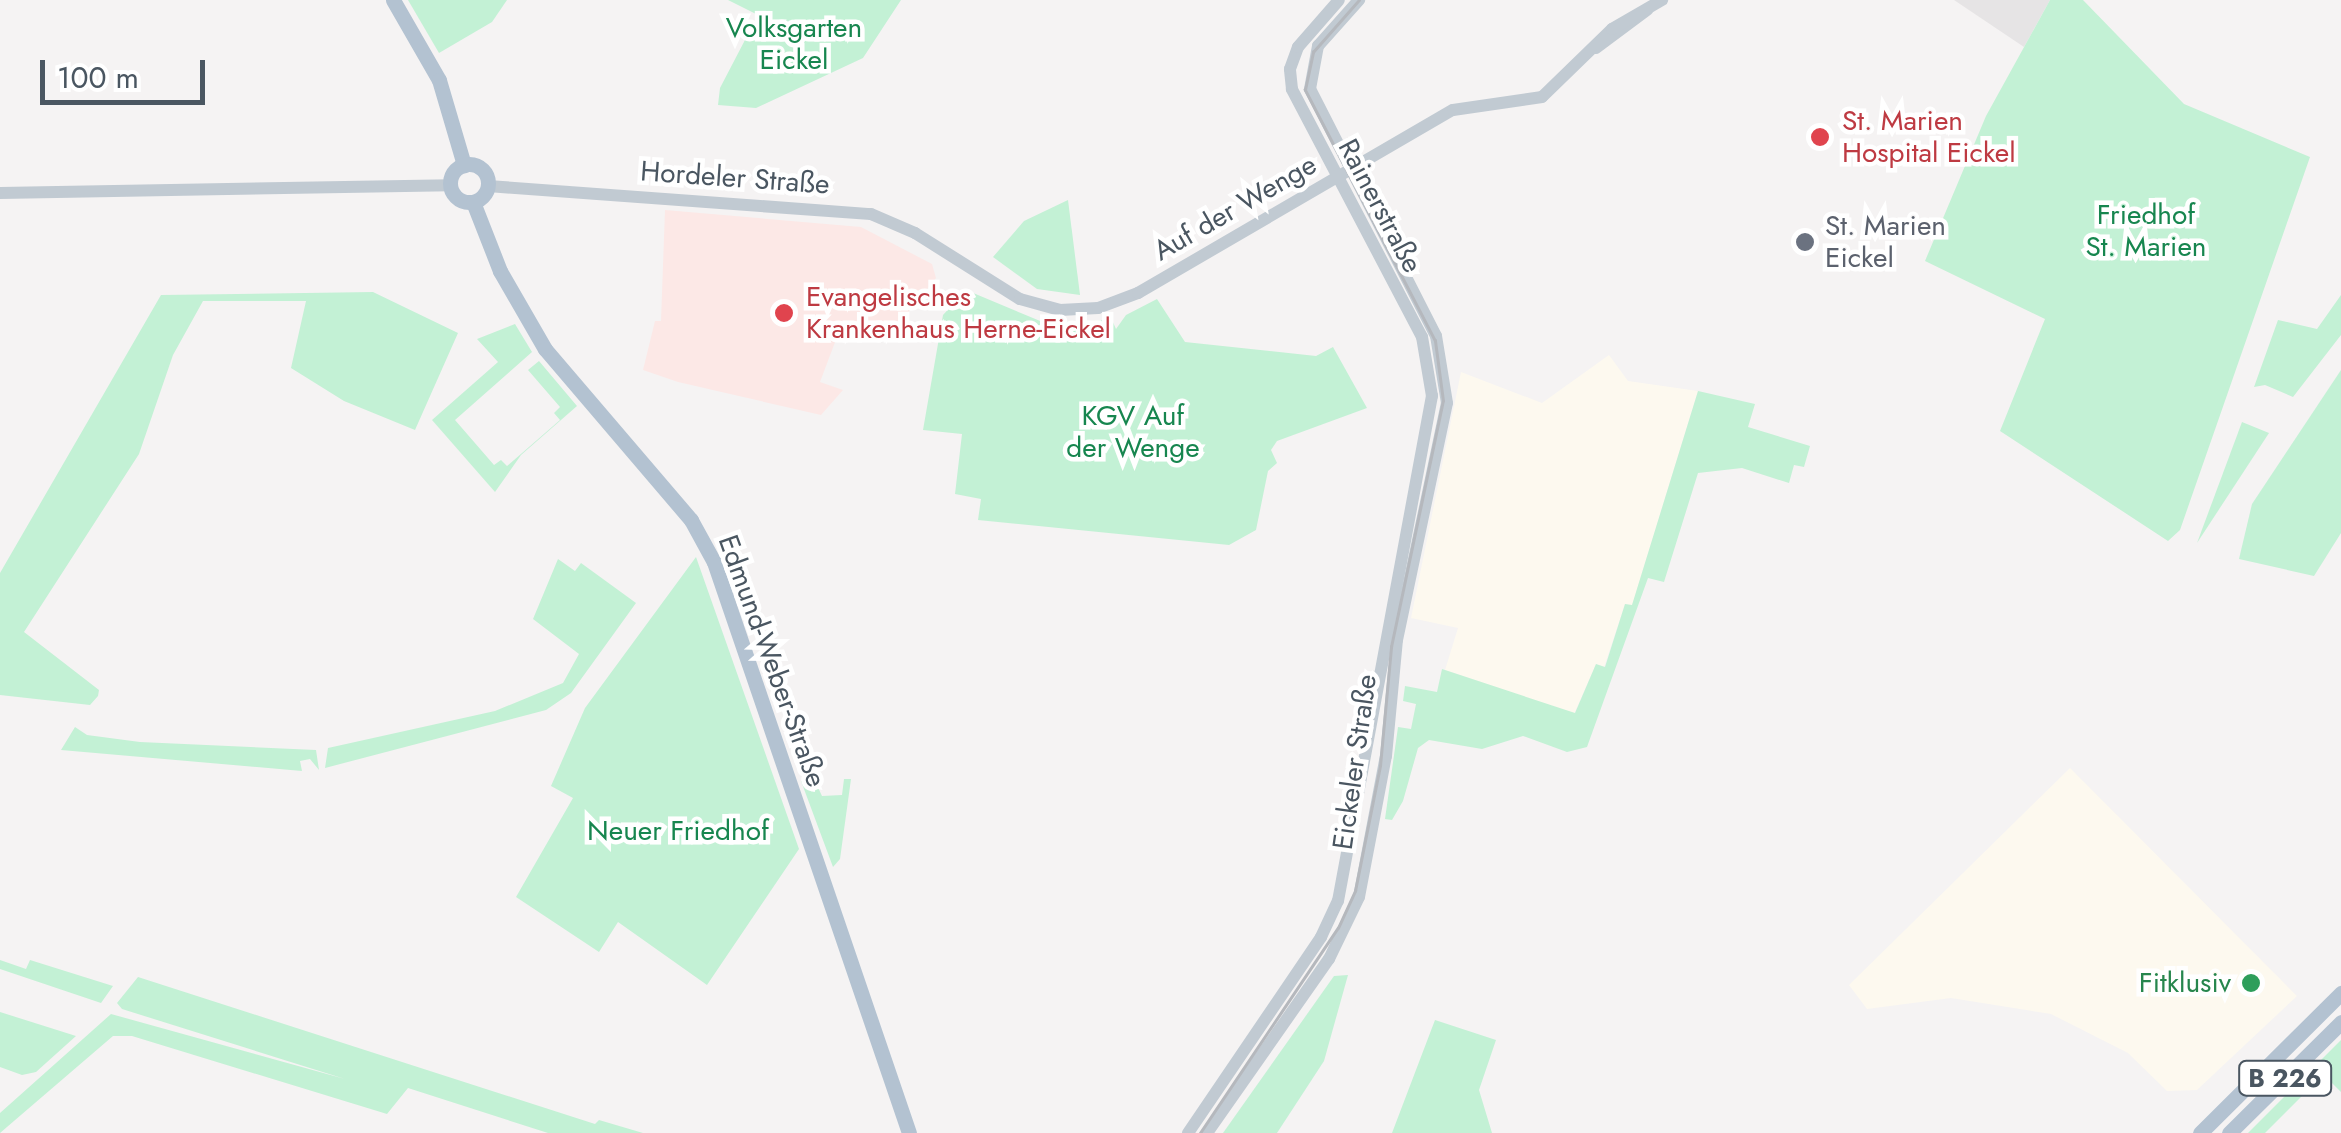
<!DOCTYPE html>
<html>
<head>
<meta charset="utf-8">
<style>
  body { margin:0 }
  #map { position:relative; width:2341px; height:1133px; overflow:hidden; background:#f5f3f3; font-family:Jost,sans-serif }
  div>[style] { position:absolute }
  .commercial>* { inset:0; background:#fdf9ef }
  .education>* { inset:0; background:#e6e4e5 }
  .medical>* { inset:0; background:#fce8e6 }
  .green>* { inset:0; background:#c3f1d5 }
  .minor>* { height:12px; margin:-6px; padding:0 6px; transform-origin:6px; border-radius:6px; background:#c1cad2 }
  .major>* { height:15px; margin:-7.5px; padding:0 7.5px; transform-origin:7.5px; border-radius:7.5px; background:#b3c2d1 }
  .major>.ring { margin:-7.5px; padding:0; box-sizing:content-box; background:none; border:15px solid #b3c2d1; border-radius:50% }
  .tram>* { height:2.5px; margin:-1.25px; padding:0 1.25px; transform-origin:1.25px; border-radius:1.25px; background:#b5b8bd }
  .dots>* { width:28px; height:28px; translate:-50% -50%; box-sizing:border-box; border:5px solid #fff; border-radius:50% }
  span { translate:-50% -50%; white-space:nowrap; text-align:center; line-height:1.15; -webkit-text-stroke:9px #fff; paint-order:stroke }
  .shield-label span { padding:2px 8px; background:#fff; border:2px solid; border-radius:8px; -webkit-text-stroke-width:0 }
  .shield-label { font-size:25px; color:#4a5661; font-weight:700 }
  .park-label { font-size:28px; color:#17864f }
  .health-label { font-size:28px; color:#be3a42 }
  .left { translate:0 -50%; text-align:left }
  .street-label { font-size:28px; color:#4a5661 }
  .worship-label { font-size:28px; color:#5b616d }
  .leisure-label { font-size:28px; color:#27864d }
  .right { translate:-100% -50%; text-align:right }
  .scale { position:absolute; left:40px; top:60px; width:165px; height:45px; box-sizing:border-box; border:5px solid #4a5661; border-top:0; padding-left:12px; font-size:30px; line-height:35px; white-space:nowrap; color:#4a5661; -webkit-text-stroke:8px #fff; paint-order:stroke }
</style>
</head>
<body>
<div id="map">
  <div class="commercial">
    <div style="clip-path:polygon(1609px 355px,1628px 381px,1698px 391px,1632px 606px,1625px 604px,1604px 667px,1596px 664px,1574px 714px,1445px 670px,1458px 628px,1411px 618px,1461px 372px,1542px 403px)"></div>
    <div style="clip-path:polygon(2070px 768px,2297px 996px,2197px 1090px,2167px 1091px,2128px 1053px,2051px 1014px,1951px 998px,1867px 1009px,1849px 985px)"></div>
  </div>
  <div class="education">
    <div style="clip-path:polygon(1954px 0,2050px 0,2024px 47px)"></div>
  </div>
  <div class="medical">
    <div style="clip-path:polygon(665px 210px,861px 227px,932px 264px,936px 278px,886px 340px,840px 329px,820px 382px,843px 390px,821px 415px,678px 382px,643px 370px,655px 321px,661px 321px)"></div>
  </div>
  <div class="green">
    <div style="clip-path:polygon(408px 0,507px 0,492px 22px,439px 53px)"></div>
    <div style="clip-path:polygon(728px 0,901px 0,863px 58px,756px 108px,718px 105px,720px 88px,758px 15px)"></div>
    <div style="clip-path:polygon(2050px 0,2083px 0,2184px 104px,2310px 157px,2180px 530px,2168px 541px,2000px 431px,2045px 319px,1925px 261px,1986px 116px)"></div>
    <div style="clip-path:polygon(1068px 200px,1080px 295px,1037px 289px,993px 257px,1024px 221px)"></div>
    <div style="clip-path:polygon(966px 290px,1045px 323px,1112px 320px,1116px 329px,1126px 315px,1157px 299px,1185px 342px,1316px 356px,1333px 347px,1367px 408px,1277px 441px,1271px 450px,1277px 463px,1268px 471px,1256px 530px,1229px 545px,978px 520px,981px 499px,955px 494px,962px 434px,923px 430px,943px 315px)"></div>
    <div style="clip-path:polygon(373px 292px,458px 333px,415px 430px,344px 401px,291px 368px,306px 301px,203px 301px,173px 355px,139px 454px,24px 632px,99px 690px,98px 696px,90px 705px,0 695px,0 573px,161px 295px)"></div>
    <div style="clip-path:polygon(2341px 295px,2341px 335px,2293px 397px,2265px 385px,2254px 387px,2278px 320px,2317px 329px)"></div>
    <div style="clip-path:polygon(515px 324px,532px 352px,455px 420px,494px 465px,501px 460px,507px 466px,560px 420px,554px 413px,560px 407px,528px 370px,539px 361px,577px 406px,521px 455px,495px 492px,432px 420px,498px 362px,477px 339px)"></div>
    <div style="clip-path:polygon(2341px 370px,2341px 533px,2314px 576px,2239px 559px,2252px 504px)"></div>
    <div style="clip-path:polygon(1698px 391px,1755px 404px,1748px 427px,1810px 446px,1804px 467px,1794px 465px,1789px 483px,1742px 468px,1698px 473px,1664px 582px,1648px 578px,1587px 747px,1567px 752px,1523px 736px,1482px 749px,1429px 740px,1418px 748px,1403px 801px,1392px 820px,1385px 819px,1398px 727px,1411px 729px,1416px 704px,1403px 701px,1405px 686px,1437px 692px,1442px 669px,1575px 713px,1596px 664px,1605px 667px,1625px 604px,1632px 605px)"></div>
    <div style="clip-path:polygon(2242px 422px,2269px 433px,2197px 543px)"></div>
    <div style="clip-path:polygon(696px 557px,799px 849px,707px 985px,618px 922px,599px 952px,516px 897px,573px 798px,551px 786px,585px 708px)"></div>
    <div style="clip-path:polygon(558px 559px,575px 571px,581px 563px,636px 603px,571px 693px,546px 710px,325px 768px,328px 748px,495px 711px,563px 683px,579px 654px,533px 619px)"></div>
    <div style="clip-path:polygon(75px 727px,87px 735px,140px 742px,316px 750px,319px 770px,310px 759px,300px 761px,302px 771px,61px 750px)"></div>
    <div style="clip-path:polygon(814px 779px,822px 796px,842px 795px,844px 779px,851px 779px,840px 859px,833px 867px,801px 781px)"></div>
    <div style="clip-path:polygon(0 960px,26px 969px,30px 960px,113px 986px,101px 1003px,0 969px)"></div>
    <div style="clip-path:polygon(1348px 975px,1324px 1061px,1277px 1133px,1223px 1133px,1334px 976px)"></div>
    <div style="clip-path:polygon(138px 977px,595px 1124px,599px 1120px,643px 1133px,548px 1133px,408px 1088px,387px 1114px,132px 1036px,113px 1036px,0 1133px,0 1113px,111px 1014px,345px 1079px,122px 1009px,117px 1003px)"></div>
    <div style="clip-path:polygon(0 1012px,76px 1036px,36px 1072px,22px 1075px,0 1067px)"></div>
    <div style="clip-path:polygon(1435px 1020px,1496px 1040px,1479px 1090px,1492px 1133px,1392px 1133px)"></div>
    <div style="clip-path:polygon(2341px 1040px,2341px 1092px,2331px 1082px,2314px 1084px,2265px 1133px,2248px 1133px)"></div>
  </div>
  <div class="minor">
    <div style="left:1596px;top:48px;width:64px;rotate:-36.7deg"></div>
    <div style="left:488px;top:186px;width:384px;rotate:4.2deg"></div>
    <div style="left:871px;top:214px;width:48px;rotate:23.4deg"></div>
    <div style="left:915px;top:233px;width:124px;rotate:32.2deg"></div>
    <div style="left:1020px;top:299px;width:41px;rotate:15.4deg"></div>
    <div style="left:1060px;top:310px;width:38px;rotate:-3deg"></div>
    <div style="left:1098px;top:308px;width:43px;rotate:-20.6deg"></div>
    <div style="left:1138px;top:293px;width:364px;rotate:-30.2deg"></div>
    <div style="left:1453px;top:110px;width:90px;rotate:-8.3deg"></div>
    <div style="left:1542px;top:97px;width:98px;rotate:-44.2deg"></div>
    <div style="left:1612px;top:29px;width:58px;rotate:-30.1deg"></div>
    <div style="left:0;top:193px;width:450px;rotate:-1deg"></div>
    <div style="left:1188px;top:1133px;width:237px;rotate:-55.8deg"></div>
    <div style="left:1321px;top:937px;width:40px;rotate:-65deg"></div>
    <div style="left:1338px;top:901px;width:514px;rotate:-79.46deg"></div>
    <div style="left:1432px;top:396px;width:60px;rotate:-99.6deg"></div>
    <div style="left:1422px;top:337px;width:280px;rotate:-117.7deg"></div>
    <div style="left:1292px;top:89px;width:20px;rotate:-96deg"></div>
    <div style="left:1290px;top:69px;width:23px;rotate:-70deg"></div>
    <div style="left:1298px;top:47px;width:62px;rotate:-48.9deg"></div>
    <div style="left:1207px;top:1133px;width:213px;rotate:-55deg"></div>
    <div style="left:1329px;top:959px;width:69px;rotate:-64.2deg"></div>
    <div style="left:1359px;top:897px;width:144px;rotate:-79.2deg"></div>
    <div style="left:1386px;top:756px;width:117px;rotate:-84.6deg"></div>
    <div style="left:1397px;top:640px;width:242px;rotate:-78.1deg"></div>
    <div style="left:1447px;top:403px;width:68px;rotate:-99.3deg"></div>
    <div style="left:1436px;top:336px;width:277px;rotate:-117deg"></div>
    <div style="left:1310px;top:89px;width:44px;rotate:-79.5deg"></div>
    <div style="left:1318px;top:46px;width:62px;rotate:-48.3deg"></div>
  </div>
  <div class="major">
    <div style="left:393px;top:0;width:92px;rotate:60.1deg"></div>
    <div style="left:439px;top:80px;width:89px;rotate:73.6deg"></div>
    <div class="ring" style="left:450px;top:164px;width:23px;height:23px"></div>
    <div style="left:473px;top:202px;width:74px;rotate:68.6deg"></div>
    <div style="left:500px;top:271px;width:90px;rotate:60deg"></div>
    <div style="left:545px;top:349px;width:225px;rotate:49.5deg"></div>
    <div style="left:691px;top:520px;width:48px;rotate:61.3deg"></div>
    <div style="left:714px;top:562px;width:603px;rotate:71.14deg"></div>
    <div style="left:2200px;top:1133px;width:199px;rotate:-44.8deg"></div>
    <div style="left:2229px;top:1133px;width:158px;rotate:-44.7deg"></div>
  </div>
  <div class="tram">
    <div style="left:1200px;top:1133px;width:247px;rotate:-56.1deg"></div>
    <div style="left:1338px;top:928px;width:41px;rotate:-65.3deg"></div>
    <div style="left:1355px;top:891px;width:127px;rotate:-78.7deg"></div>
    <div style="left:1380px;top:766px;width:120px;rotate:-84.7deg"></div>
    <div style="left:1391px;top:647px;width:251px;rotate:-78.1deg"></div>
    <div style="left:1443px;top:401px;width:61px;rotate:-97.6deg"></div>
    <div style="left:1435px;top:341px;width:283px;rotate:-117.4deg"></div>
    <div style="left:1305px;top:90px;width:39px;rotate:-78deg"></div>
    <div style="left:1313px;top:52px;width:69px;rotate:-48.5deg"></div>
  </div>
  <div class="dots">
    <div style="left:1820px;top:137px;background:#e0444e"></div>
    <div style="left:1805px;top:242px;background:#6b7280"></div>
    <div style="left:784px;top:313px;background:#e0444e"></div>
    <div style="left:2251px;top:983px;background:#2e9e5b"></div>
  </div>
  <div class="shield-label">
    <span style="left:2285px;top:1078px">B 226</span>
  </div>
  <div class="park-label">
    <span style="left:794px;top:44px">Volksgarten<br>Eickel</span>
    <span style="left:2146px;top:231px">Friedhof<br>St. Marien</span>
    <span style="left:1133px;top:432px">KGV Auf<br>der Wenge</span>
    <span style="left:678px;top:831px">Neuer Friedhof</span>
  </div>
  <div class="health-label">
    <span class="left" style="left:1842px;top:137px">St. Marien<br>Hospital Eickel</span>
    <span class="left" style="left:806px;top:313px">Evangelisches<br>Krankenhaus Herne-Eickel</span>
  </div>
  <div class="street-label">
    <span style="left:735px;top:178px;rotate:4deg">Hordeler Straße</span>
    <span style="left:1380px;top:206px;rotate:62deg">Rainerstraße</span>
    <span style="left:1235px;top:208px;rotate:-30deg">Auf der Wenge</span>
    <span style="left:772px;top:661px;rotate:70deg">Edmund-Weber-Straße</span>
    <span style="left:1355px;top:762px;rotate:-82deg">Eickeler Straße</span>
  </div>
  <div class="worship-label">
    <span class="left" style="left:1825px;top:242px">St. Marien<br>Eickel</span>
  </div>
  <div class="leisure-label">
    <span class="right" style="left:2231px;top:983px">Fitklusiv</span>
  </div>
  <div class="scale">100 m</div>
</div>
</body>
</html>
